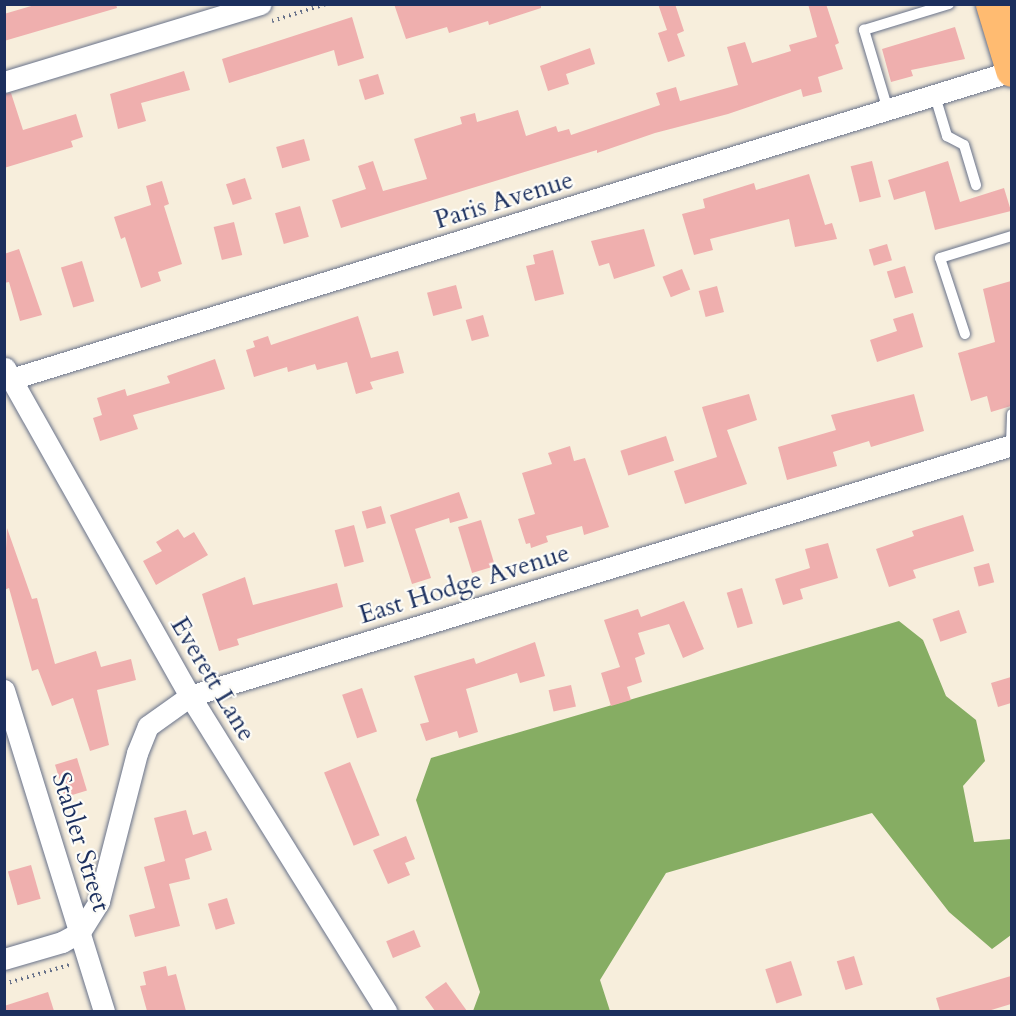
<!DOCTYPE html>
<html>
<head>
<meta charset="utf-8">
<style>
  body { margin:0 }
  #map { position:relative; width:1016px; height:1016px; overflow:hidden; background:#f7eedc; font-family:Cardo,serif }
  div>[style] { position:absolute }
  .forest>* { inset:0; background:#86ad63 }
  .building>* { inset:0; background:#efafae; transform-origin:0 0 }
  .path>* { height:4px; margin-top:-2px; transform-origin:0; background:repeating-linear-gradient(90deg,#68728a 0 1.5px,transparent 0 6px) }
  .roads { filter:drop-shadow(0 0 2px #68728a) drop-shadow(0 0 2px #68728a) }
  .lane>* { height:10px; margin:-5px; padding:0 5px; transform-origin:5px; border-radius:5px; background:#fff }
  .street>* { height:21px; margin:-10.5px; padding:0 10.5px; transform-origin:10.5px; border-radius:10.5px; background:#fff }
  .primary>* { height:33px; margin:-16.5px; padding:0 16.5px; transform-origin:16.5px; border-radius:16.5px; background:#ffbb71 }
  span { translate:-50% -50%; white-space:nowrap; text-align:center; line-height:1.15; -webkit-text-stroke:4.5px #fdfcf7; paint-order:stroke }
  .street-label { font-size:26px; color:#1b2f5e }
  .frame { position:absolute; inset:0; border:6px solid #1b2f5e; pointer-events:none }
</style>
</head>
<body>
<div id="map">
  <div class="forest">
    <div style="clip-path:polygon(899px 621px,923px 640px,946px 696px,976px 720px,985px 761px,963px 786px,974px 842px,1011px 839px,1011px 935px,992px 949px,949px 912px,872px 813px,666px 873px,600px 980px,610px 1011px,473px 1011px,480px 992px,416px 800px,431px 758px)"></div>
  </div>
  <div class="building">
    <div style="clip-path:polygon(38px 4px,116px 4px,117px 8px,4px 41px,4px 14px)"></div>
    <div style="clip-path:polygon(394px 4px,541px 4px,541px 8px,489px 25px,488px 21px,449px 33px,447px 27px,406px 39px)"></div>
    <div style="clip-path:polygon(658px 4px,675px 4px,684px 31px,677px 34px,685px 56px,668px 62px,658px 33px,667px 30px)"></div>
    <div style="clip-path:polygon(808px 4px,826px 4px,839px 43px,835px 45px,843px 69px,818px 77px,822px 92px,803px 97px,801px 89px,728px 114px,655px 133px,597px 153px,597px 150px,341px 228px,332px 200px,366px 189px,358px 166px,373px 161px,383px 191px,427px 179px,414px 139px,462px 124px,460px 117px,475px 113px,477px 122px,518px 110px,526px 136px,556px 126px,558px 132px,569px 129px,571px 135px,660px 105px,656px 93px,676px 87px,680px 101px,738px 85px,727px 47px,745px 42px,752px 63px,791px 51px,789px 45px,817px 37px)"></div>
    <div style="clip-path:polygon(352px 17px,364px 58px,338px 66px,334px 50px,229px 83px,222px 59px)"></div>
    <div style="clip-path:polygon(955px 27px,965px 59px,911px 70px,913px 76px,891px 82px,882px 49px)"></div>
    <div style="clip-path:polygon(590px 48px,595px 64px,566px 74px,569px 84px,548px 91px,540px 66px)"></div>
    <div style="clip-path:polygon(184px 71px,190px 90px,141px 103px,146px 121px,118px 129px,110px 94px)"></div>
    <div style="left:378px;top:74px;width:21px;height:20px;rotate:73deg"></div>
    <div style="clip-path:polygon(11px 93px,23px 130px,76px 114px,83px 137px,71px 141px,73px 147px,4px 168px,4px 94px)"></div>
    <div style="left:304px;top:139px;width:22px;height:29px;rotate:74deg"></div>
    <div style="left:872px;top:161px;width:37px;height:22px;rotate:76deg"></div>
    <div style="clip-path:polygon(948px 161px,960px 202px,1004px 188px,1011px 211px,935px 230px,925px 191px,894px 200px,888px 180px)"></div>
    <div style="clip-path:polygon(809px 174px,825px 225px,832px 223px,837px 239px,795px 247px,789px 219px,710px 239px,713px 250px,694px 255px,682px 214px,705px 208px,703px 199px,754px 183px,756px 190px)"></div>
    <div style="left:245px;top:178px;width:22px;height:20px;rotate:72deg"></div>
    <div style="clip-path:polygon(162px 181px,169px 204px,164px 206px,182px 264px,158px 272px,161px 281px,141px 288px,125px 237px,121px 239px,114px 217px,151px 205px,146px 186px)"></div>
    <div style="left:300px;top:206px;width:32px;height:26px;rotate:74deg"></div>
    <div style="left:234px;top:222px;width:34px;height:21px;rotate:76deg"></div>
    <div style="clip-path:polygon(644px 229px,655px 266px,614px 279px,609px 263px,599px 266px,591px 241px)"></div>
    <div style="left:887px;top:244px;width:17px;height:19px;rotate:73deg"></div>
    <div style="clip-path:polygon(19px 249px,42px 315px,20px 321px,9px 282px,4px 283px,4px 254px)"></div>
    <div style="clip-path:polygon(553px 250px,564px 294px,535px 301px,526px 266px,535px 264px,533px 255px)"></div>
    <div style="left:82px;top:261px;width:42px;height:22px;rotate:73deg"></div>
    <div style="left:905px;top:266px;width:28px;height:19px;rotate:73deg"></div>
    <div style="left:682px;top:269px;width:22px;height:21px;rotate:68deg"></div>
    <div style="clip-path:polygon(1011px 281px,1011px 406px,991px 412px,987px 396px,971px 401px,958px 353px,995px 342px,983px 289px)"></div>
    <div style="left:456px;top:285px;width:24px;height:30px;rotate:75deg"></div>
    <div style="left:717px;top:286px;width:27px;height:19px;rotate:75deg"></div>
    <div style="clip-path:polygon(913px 313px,923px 347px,877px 362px,870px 340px,897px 331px,893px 319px)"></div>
    <div style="left:483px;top:315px;width:22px;height:18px;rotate:74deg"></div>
    <div style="clip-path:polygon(358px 316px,371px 358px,398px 351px,404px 373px,370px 382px,373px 389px,356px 394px,347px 362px,317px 370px,315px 364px,288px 372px,287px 367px,254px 377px,246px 350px,255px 347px,253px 341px,268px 336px,271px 345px)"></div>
    <div style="clip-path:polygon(215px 359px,225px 389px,133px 415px,138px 429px,100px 441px,93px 418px,102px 415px,97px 398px,125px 389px,127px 396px,170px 383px,167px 376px)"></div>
    <div style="clip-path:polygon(749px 394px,757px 420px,727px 430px,747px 484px,685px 504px,674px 471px,717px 457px,702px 407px)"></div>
    <div style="clip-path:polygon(914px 394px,924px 431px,871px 447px,869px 441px,833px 452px,837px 466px,787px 480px,778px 447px,836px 430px,831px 415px)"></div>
    <div style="left:666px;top:436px;width:26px;height:48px;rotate:72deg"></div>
    <div style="clip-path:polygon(570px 446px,574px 461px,585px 458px,609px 527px,584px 535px,582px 526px,546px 536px,548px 542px,531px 548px,530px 543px,526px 544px,518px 519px,535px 514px,522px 473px,552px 464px,548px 453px)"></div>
    <div style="clip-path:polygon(459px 492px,468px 518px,450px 523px,449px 518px,415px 529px,431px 578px,412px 584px,390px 515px)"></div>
    <div style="left:381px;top:506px;width:18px;height:20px;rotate:74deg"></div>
    <div style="clip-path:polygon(963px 515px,974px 551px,913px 570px,916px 578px,889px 587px,876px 549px,914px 536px,912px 531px)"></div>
    <div style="left:481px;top:520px;width:48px;height:24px;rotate:73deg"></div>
    <div style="left:354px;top:525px;width:38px;height:20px;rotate:75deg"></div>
    <div style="clip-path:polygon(7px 528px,32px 599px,37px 598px,55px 664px,96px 651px,101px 667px,131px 659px,136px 680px,97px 690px,109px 745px,90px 751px,73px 698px,52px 706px,38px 669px,32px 671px,9px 588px,4px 590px)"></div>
    <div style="clip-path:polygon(178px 529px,184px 538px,194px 532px,208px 555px,156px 585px,143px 561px,162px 551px,156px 542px)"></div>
    <div style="clip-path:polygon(828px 543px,838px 578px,800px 589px,803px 599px,783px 605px,775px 579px,810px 568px,805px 549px)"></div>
    <div style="left:989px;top:563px;width:20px;height:16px;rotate:75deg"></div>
    <div style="clip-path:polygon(245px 577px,253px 605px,337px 583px,343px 607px,237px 639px,239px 645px,219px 651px,202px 594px)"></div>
    <div style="left:742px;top:588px;width:37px;height:16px;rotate:73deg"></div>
    <div style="clip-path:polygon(684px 601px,704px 649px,683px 658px,669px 624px,638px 633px,645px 654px,635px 658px,642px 682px,627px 687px,631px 700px,611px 706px,601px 673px,620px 667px,604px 620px,638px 609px,641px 617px)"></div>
    <div style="left:959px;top:610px;width:24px;height:28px;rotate:71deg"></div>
    <div style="clip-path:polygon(535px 642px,545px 676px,520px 683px,517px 673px,466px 689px,478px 732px,459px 738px,457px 731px,426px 741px,420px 724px,429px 722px,414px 676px,474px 658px,476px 664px)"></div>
    <div style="clip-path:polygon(1011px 677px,1011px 703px,998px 707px,991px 683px)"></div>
    <div style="left:571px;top:685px;width:22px;height:23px;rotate:77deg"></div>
    <div style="left:362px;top:688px;width:46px;height:21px;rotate:71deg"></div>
    <div style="left:77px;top:758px;width:34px;height:23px;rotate:73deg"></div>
    <div style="left:350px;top:762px;width:79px;height:28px;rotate:68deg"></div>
    <div style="clip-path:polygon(186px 810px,193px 835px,206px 831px,212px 850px,185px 859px,190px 879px,169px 884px,180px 926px,135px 937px,129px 915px,155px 908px,144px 867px,165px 861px,154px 818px)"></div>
    <div style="clip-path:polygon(406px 836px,415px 859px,405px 863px,410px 875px,388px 884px,373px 850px)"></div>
    <div style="left:31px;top:865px;width:35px;height:24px;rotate:74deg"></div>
    <div style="left:227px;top:898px;width:27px;height:20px;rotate:73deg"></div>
    <div style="left:414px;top:930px;width:18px;height:30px;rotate:68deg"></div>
    <div style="left:854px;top:956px;width:30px;height:18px;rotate:73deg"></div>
    <div style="left:791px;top:961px;width:36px;height:27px;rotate:72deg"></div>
    <div style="clip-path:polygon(166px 966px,168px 976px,176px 974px,186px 1011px,147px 1011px,140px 986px,146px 985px,143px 972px)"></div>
    <div style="clip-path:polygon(1011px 976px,1011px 1004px,988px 1011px,940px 1011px,936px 998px)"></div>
    <div style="clip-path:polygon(446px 982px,467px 1011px,435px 1011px,425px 997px)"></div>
    <div style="clip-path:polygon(48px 992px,54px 1011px,4px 1011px,4px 1006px)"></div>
  </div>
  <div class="path">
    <div style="left:272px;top:21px;width:57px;rotate:-17.5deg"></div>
    <div style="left:4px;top:984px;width:68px;rotate:-16.3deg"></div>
  </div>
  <div class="roads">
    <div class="lane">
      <div style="left:935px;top:96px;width:42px;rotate:73.3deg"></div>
      <div style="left:947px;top:136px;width:19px;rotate:28deg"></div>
      <div style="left:964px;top:145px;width:42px;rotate:73.3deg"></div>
      <div style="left:888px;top:110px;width:84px;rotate:-106.7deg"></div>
      <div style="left:864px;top:30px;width:89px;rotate:-17deg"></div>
      <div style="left:965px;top:334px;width:80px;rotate:-108.2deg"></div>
      <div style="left:940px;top:258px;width:75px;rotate:-17deg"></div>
      <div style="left:1011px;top:445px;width:31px;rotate:-88deg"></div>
    </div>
    <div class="street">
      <div style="left:4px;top:82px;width:268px;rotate:-16.9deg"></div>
      <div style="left:5px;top:368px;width:377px;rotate:60.6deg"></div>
      <div style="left:190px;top:696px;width:372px;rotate:58.1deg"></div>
      <div style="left:11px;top:379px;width:1047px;rotate:-17.1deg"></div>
      <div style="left:4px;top:690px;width:337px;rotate:72.7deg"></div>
      <div style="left:4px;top:959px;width:60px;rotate:-16.3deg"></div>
      <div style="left:62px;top:942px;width:21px;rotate:-29deg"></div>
      <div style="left:80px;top:932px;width:36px;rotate:-58deg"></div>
      <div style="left:99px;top:901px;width:153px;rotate:-75.6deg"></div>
      <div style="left:137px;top:753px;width:29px;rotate:-68deg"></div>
      <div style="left:148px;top:726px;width:52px;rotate:-35.5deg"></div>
      <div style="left:190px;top:696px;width:859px;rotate:-16.98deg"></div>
    </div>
    <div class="primary">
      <div style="left:992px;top:4px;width:69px;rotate:73.1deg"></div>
    </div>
  </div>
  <div class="street-label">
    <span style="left:504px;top:200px;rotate:-17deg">Paris Avenue</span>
    <span style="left:464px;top:584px;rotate:-17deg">East Hodge Avenue</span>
    <span style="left:213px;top:679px;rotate:59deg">Everett Lane</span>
    <span style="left:81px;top:842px;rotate:73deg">Stabler Street</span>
  </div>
  <div class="frame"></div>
</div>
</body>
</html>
